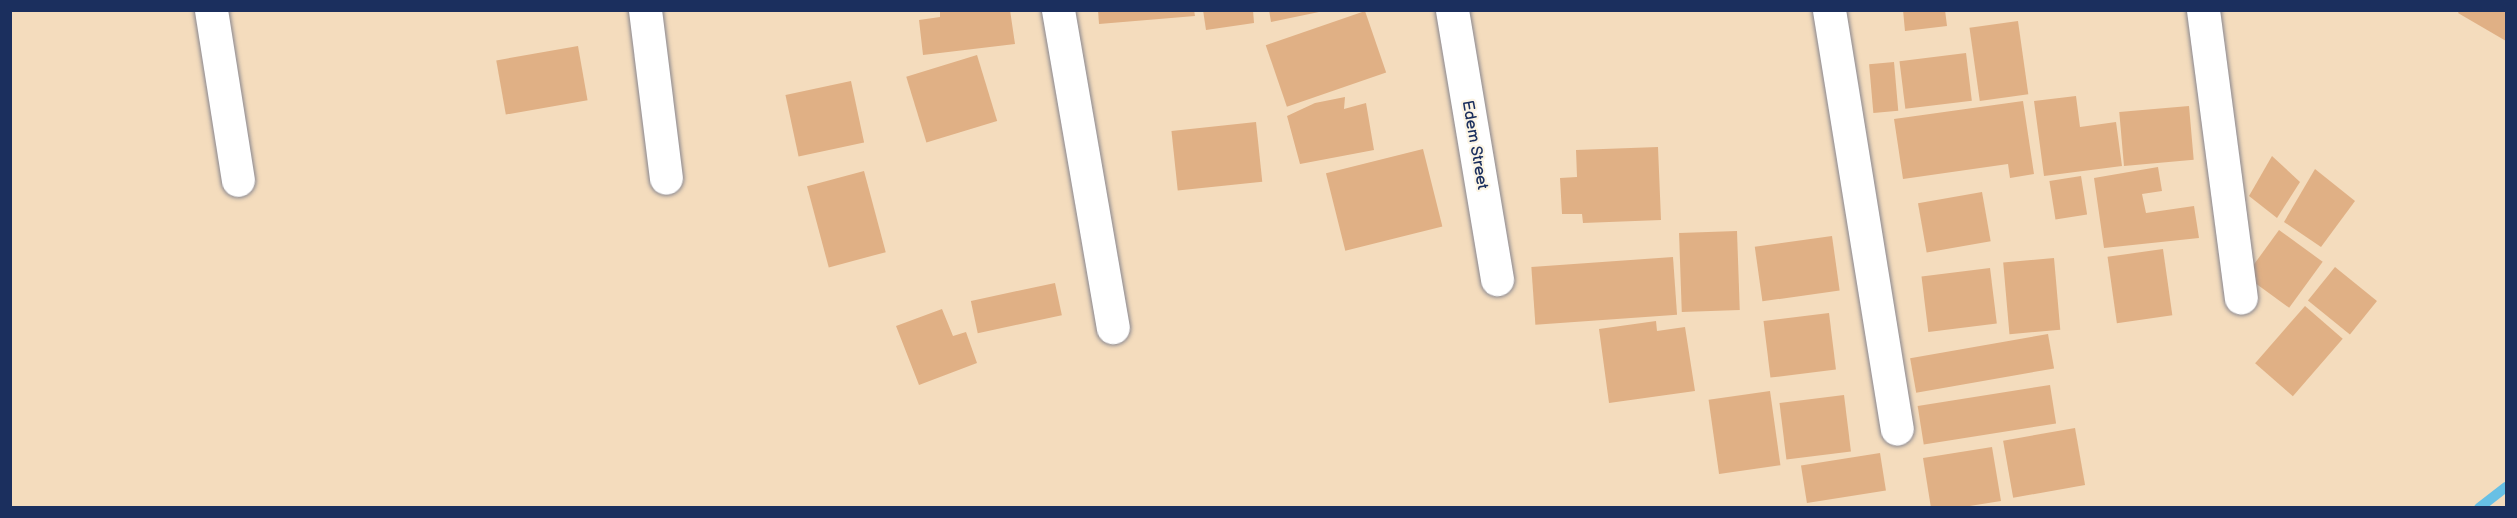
<!DOCTYPE html>
<html>
<head>
<meta charset="utf-8">
<style>
  body { margin:0 }
  #map { position:relative; width:2517px; height:518px; overflow:hidden; background:#f4dcbd; font-family:"Balsamiq Sans",sans-serif }
  div>[style] { position:absolute }
  .stream>* { height:10px; margin:-5px; padding:0 5px; transform-origin:5px; border-radius:5px; background:#68c0e5 }
  .building>* { inset:0; background:#e0b085; transform-origin:0 0 }
  .roads { filter:drop-shadow(0 0 2px #88868e) drop-shadow(0 0 2px #88868e) }
  .minor>* { height:33px; margin:-16.5px; padding:0 16.5px; transform-origin:16.5px; border-radius:16.5px; background:#fff }
  span { translate:-50% -50%; white-space:nowrap; text-align:center; line-height:1.15; -webkit-text-stroke:4.5px #fcf5e5; paint-order:stroke }
  .street-label { font-size:16px; color:#1b2f5e }
  .frame { position:absolute; inset:0; border:12px solid #1b2f5e; pointer-events:none }
</style>
</head>
<body>
<div id="map">
  <div class="stream">
    <div style="left:2479px;top:508px;width:34px;rotate:-38deg"></div>
  </div>
  <div class="building">
    <div style="clip-path:polygon(940px 10px,1010px 10px,1015px 44px,923px 55px,919px 20px,940px 17px)"></div>
    <div style="clip-path:polygon(1098px 10px,1194px 10px,1195px 16px,1099px 24px)"></div>
    <div style="clip-path:polygon(1203px 10px,1253px 10px,1254px 23px,1206px 30px)"></div>
    <div style="clip-path:polygon(1269px 10px,1319px 10px,1319px 12px,1271px 22px)"></div>
    <div style="clip-path:polygon(1903px 10px,1945px 10px,1947px 26px,1905px 31px)"></div>
    <div style="clip-path:polygon(2460px 10px,2506px 10px,2506px 41px,2458px 13px)"></div>
    <div style="left:1365px;top:11px;width:65px;height:105px;rotate:71deg"></div>
    <div style="left:2018px;top:21px;width:74px;height:49px;rotate:82deg"></div>
    <div style="left:578px;top:46px;width:55px;height:83px;rotate:80deg"></div>
    <div style="left:1966px;top:53px;width:48px;height:67px;rotate:83deg"></div>
    <div style="left:977px;top:55px;width:69px;height:74px;rotate:73deg"></div>
    <div style="left:1894px;top:62px;width:49px;height:25px;rotate:85deg"></div>
    <div style="left:851px;top:81px;width:63px;height:67px;rotate:78deg"></div>
    <div style="clip-path:polygon(2076px 96px,2080px 127px,2116px 122px,2122px 166px,2044px 176px,2034px 101px)"></div>
    <div style="clip-path:polygon(1345px 97px,1344px 109px,1366px 103px,1374px 150px,1300px 164px,1287px 116px,1315px 103px)"></div>
    <div style="clip-path:polygon(2023px 101px,2034px 174px,2010px 178px,2008px 164px,1903px 179px,1894px 119px)"></div>
    <div style="left:2189px;top:106px;width:54px;height:70px;rotate:85deg"></div>
    <div style="left:1256px;top:122px;width:60px;height:85px;rotate:84deg"></div>
    <div style="clip-path:polygon(1658px 147px,1661px 220px,1583px 223px,1582px 214px,1562px 214px,1560px 178px,1577px 177px,1576px 150px)"></div>
    <div style="left:1423px;top:149px;width:80px;height:100px;rotate:76deg"></div>
    <div style="clip-path:polygon(2272px 156px,2300px 182px,2277px 218px,2249px 196px)"></div>
    <div style="clip-path:polygon(2158px 167px,2162px 191px,2142px 194px,2146px 213px,2194px 206px,2199px 238px,2104px 248px,2094px 178px)"></div>
    <div style="clip-path:polygon(2315px 169px,2355px 201px,2321px 247px,2284px 222px)"></div>
    <div style="left:864px;top:171px;width:84px;height:59px;rotate:75deg"></div>
    <div style="left:2081px;top:176px;width:39px;height:32px;rotate:81deg"></div>
    <div style="left:1982px;top:192px;width:50px;height:65px;rotate:80deg"></div>
    <div style="left:2279px;top:230px;width:54px;height:57px;rotate:36deg"></div>
    <div style="left:1737px;top:231px;width:79px;height:58px;rotate:88deg"></div>
    <div style="left:1832px;top:236px;width:55px;height:78px;rotate:82deg"></div>
    <div style="left:2163px;top:249px;width:67px;height:56px;rotate:82deg"></div>
    <div style="left:1673px;top:257px;width:58px;height:142px;rotate:86deg"></div>
    <div style="left:2054px;top:258px;width:72px;height:51px;rotate:85deg"></div>
    <div style="left:2335px;top:267px;width:54px;height:43px;rotate:39deg"></div>
    <div style="left:1990px;top:268px;width:56px;height:69px;rotate:83deg"></div>
    <div style="left:1055px;top:283px;width:33px;height:86px;rotate:78deg"></div>
    <div style="left:2305px;top:306px;width:50px;height:76px;rotate:41deg"></div>
    <div style="clip-path:polygon(942px 309px,953px 336px,966px 332px,977px 363px,919px 385px,896px 326px)"></div>
    <div style="left:1829px;top:313px;width:57px;height:66px;rotate:83deg"></div>
    <div style="clip-path:polygon(1656px 321px,1657px 331px,1685px 327px,1695px 391px,1609px 403px,1599px 329px)"></div>
    <div style="left:2048px;top:334px;width:35px;height:140px;rotate:80deg"></div>
    <div style="left:2050px;top:385px;width:39px;height:134px;rotate:81deg"></div>
    <div style="left:1770px;top:391px;width:75px;height:62px;rotate:82deg"></div>
    <div style="left:1844px;top:395px;width:57px;height:65px;rotate:83deg"></div>
    <div style="left:2075px;top:428px;width:58px;height:73px;rotate:80deg"></div>
    <div style="clip-path:polygon(1992px 447px,2001px 501px,1957px 508px,1931px 508px,1923px 458px)"></div>
    <div style="left:1880px;top:453px;width:38px;height:80px;rotate:81deg"></div>
  </div>
  <div class="roads">
    <div class="minor">
      <div style="left:211px;top:10px;width:172px;rotate:81deg"></div>
      <div style="left:645px;top:10px;width:169px;rotate:82.9deg"></div>
      <div style="left:1058px;top:10px;width:322px;rotate:80.2deg"></div>
      <div style="left:1452px;top:10px;width:273px;rotate:80.5deg"></div>
      <div style="left:1829px;top:10px;width:424px;rotate:80.8deg"></div>
      <div style="left:2203px;top:10px;width:290px;rotate:82.5deg"></div>
    </div>
  </div>
  <div class="street-label">
    <span style="left:1474px;top:145px;rotate:80deg">Edem Street</span>
  </div>
  <div class="frame"></div>
</div>
</body>
</html>
